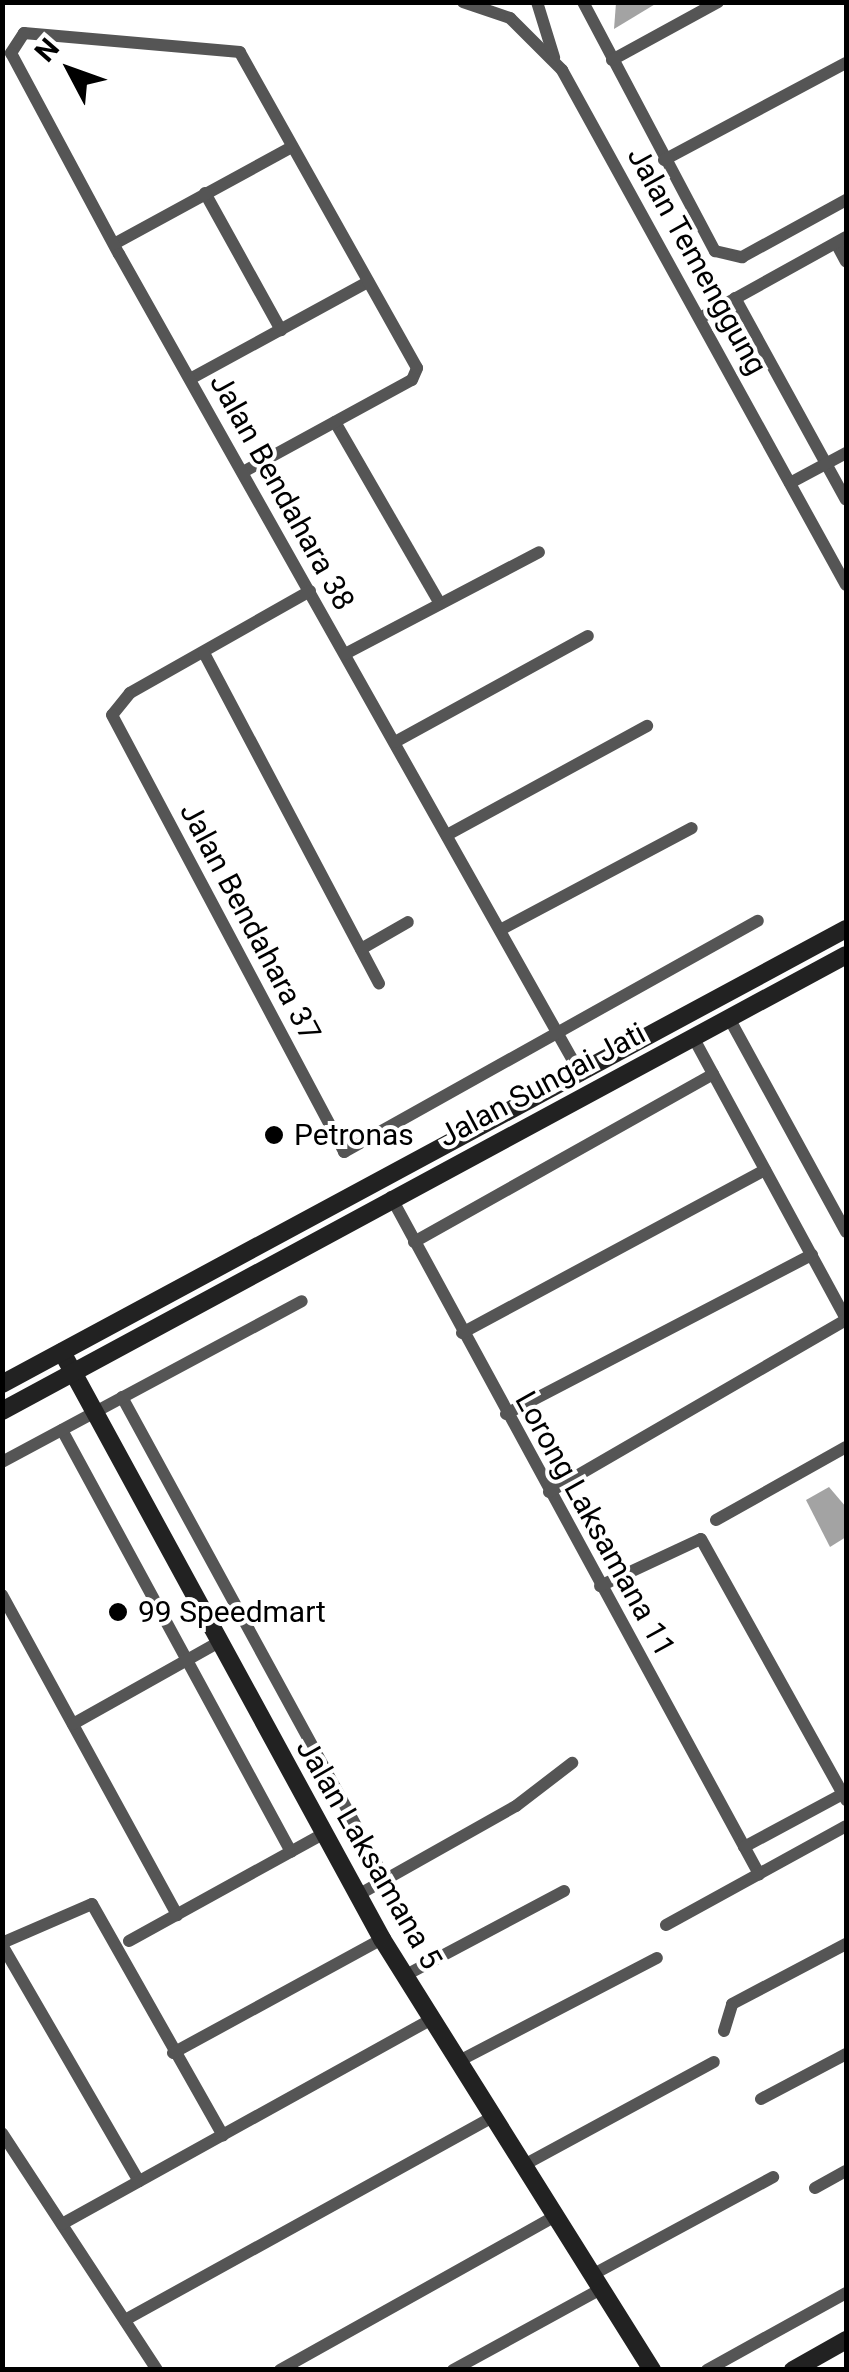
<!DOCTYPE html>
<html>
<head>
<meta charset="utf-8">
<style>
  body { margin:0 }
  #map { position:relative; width:849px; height:2372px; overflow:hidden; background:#fff; font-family:Roboto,sans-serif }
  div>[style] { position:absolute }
  .water>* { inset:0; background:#a3a3a3 }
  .street>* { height:12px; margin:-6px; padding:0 6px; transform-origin:6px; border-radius:6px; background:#555 }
  .secondary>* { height:18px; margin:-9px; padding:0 9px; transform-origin:9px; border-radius:9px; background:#222 }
  .dots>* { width:28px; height:28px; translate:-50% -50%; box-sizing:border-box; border:5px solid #fff; border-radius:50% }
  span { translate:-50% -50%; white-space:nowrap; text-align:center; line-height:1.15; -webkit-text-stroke:8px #fff; paint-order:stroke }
  .street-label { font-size:30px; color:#000 }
  .poi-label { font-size:30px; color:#000 }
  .left { translate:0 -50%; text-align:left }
  .frame { position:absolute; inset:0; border:5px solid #000; pointer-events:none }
  .north { position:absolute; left:20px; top:20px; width:100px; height:100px; -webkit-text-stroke:8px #fff; paint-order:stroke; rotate:311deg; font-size:28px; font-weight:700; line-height:40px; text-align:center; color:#000 }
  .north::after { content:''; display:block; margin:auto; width:35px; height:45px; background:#000; clip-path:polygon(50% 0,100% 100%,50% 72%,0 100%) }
</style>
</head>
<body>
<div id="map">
  <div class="water">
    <div style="clip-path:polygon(616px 3px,657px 3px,614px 29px)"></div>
    <div style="clip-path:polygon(829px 1487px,846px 1507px,846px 1537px,830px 1547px,806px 1500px)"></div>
  </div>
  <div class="street">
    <div style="left:463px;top:2px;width:50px;rotate:18.8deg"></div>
    <div style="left:510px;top:18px;width:74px;rotate:45deg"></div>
    <div style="left:562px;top:70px;width:588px;rotate:61.13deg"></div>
    <div style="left:537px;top:2px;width:58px;rotate:72.8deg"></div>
    <div style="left:583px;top:2px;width:282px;rotate:62.1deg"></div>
    <div style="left:715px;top:251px;width:28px;rotate:13deg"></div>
    <div style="left:742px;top:257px;width:119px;rotate:-28.7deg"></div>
    <div style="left:612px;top:60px;width:121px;rotate:-28.7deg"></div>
    <div style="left:664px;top:160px;width:206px;rotate:-28.1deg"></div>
    <div style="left:205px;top:193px;width:157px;rotate:61deg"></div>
    <div style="left:836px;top:243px;width:21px;rotate:62deg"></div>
    <div style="left:114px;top:244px;width:203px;rotate:-28.6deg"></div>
    <div style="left:735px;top:298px;width:230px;rotate:61.2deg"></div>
    <div style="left:700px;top:318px;width:167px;rotate:-29deg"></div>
    <div style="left:190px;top:379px;width:203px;rotate:-28.6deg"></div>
    <div style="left:335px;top:422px;width:210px;rotate:60deg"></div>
    <div style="left:243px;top:472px;width:192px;rotate:-28.6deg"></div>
    <div style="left:412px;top:380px;width:13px;rotate:-67deg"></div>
    <div style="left:417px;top:368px;width:362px;rotate:-119.3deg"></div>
    <div style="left:240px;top:52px;width:217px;rotate:-175deg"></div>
    <div style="left:24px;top:33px;width:24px;rotate:123deg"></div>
    <div style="left:11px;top:53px;width:228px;rotate:61.8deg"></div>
    <div style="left:119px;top:254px;width:942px;rotate:60.63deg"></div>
    <div style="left:790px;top:483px;width:64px;rotate:-28.2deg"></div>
    <div style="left:310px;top:591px;width:207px;rotate:150.5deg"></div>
    <div style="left:130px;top:693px;width:28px;rotate:129deg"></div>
    <div style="left:112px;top:715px;width:495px;rotate:62deg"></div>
    <div style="left:344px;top:1152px;width:474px;rotate:-29.2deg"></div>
    <div style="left:204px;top:653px;width:374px;rotate:62.1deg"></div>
    <div style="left:345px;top:654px;width:219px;rotate:-27.7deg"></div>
    <div style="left:395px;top:742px;width:220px;rotate:-28.8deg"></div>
    <div style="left:447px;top:835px;width:228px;rotate:-28.6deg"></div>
    <div style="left:500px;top:930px;width:217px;rotate:-28deg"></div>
    <div style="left:361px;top:949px;width:54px;rotate:-29.9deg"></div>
    <div style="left:729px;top:1018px;width:244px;rotate:61.3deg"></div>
    <div style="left:693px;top:1037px;width:321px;rotate:61.5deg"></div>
    <div style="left:391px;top:1197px;width:771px;rotate:61.47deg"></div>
    <div style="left:414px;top:1242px;width:343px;rotate:-29.3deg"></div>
    <div style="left:462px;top:1333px;width:344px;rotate:-28.3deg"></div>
    <div style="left:122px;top:1397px;width:549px;rotate:61.38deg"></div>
    <div style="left:506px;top:1414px;width:345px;rotate:-27.5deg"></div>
    <div style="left:62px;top:1430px;width:480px;rotate:61.5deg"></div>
    <div style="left:2px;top:1462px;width:340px;rotate:-28.2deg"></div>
    <div style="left:549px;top:1492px;width:343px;rotate:-30.1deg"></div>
    <div style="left:716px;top:1520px;width:149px;rotate:-29.3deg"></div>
    <div style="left:600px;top:1586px;width:111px;rotate:-25deg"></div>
    <div style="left:701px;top:1539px;width:299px;rotate:60.9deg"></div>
    <div style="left:2px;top:1595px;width:365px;rotate:61.3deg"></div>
    <div style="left:73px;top:1724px;width:167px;rotate:-29.3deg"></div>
    <div style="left:744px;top:1847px;width:112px;rotate:-28.2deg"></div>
    <div style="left:358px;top:1895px;width:181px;rotate:-29.4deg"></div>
    <div style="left:516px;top:1806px;width:71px;rotate:-37.5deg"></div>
    <div style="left:666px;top:1925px;width:205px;rotate:-28.8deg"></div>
    <div style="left:129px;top:1941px;width:222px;rotate:-28.9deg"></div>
    <div style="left:2px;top:1943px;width:98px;rotate:-23.4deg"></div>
    <div style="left:92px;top:1904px;width:266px;rotate:60.5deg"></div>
    <div style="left:2px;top:1945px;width:273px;rotate:59.9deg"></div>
    <div style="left:406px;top:1975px;width:179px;rotate:-28deg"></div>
    <div style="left:724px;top:2031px;width:28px;rotate:-73deg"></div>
    <div style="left:732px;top:2004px;width:129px;rotate:-27.8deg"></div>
    <div style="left:173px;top:2053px;width:238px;rotate:-28.6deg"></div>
    <div style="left:459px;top:2061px;width:223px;rotate:-27.5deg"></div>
    <div style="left:761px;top:2099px;width:96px;rotate:-27.9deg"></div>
    <div style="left:2px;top:2133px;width:283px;rotate:56.8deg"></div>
    <div style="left:524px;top:2165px;width:216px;rotate:-28.5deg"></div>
    <div style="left:815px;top:2188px;width:35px;rotate:-29deg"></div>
    <div style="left:62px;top:2224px;width:424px;rotate:-29deg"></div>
    <div style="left:592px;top:2275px;width:206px;rotate:-28.4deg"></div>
    <div style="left:125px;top:2320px;width:422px;rotate:-28.9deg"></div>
    <div style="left:280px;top:2370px;width:316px;rotate:-29.2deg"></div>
    <div style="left:453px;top:2370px;width:169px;rotate:-28.7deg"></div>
    <div style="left:707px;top:2370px;width:159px;rotate:-29deg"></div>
  </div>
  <div class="secondary">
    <div style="left:62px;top:1352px;width:669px;rotate:61.4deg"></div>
    <div style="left:382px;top:1939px;width:509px;rotate:57.93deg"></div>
    <div style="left:2px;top:1384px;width:959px;rotate:-28.33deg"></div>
    <div style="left:2px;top:1411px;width:959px;rotate:-28.38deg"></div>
    <div style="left:793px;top:2370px;width:61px;rotate:-29.5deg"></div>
  </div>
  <div class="dots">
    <div style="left:274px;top:1135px;background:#000"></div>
    <div style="left:118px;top:1612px;background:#000"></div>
  </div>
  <div class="street-label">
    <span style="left:697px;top:261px;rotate:61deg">Jalan Temenggung</span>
    <span style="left:282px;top:492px;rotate:61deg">Jalan Bendahara 38</span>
    <span style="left:250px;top:922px;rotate:62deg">Jalan Bendahara 37</span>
    <span style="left:542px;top:1085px;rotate:-28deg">Jalan Sungai Jati</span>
    <span style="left:595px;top:1524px;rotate:61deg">Lorong Laksamana 11</span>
    <span style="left:369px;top:1854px;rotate:60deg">Jalan Laksamana 5</span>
  </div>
  <div class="poi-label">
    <span class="left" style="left:294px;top:1135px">Petronas</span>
    <span class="left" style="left:138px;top:1612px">99 Speedmart</span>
  </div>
  <div class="frame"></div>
  <div class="north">N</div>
</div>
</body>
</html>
